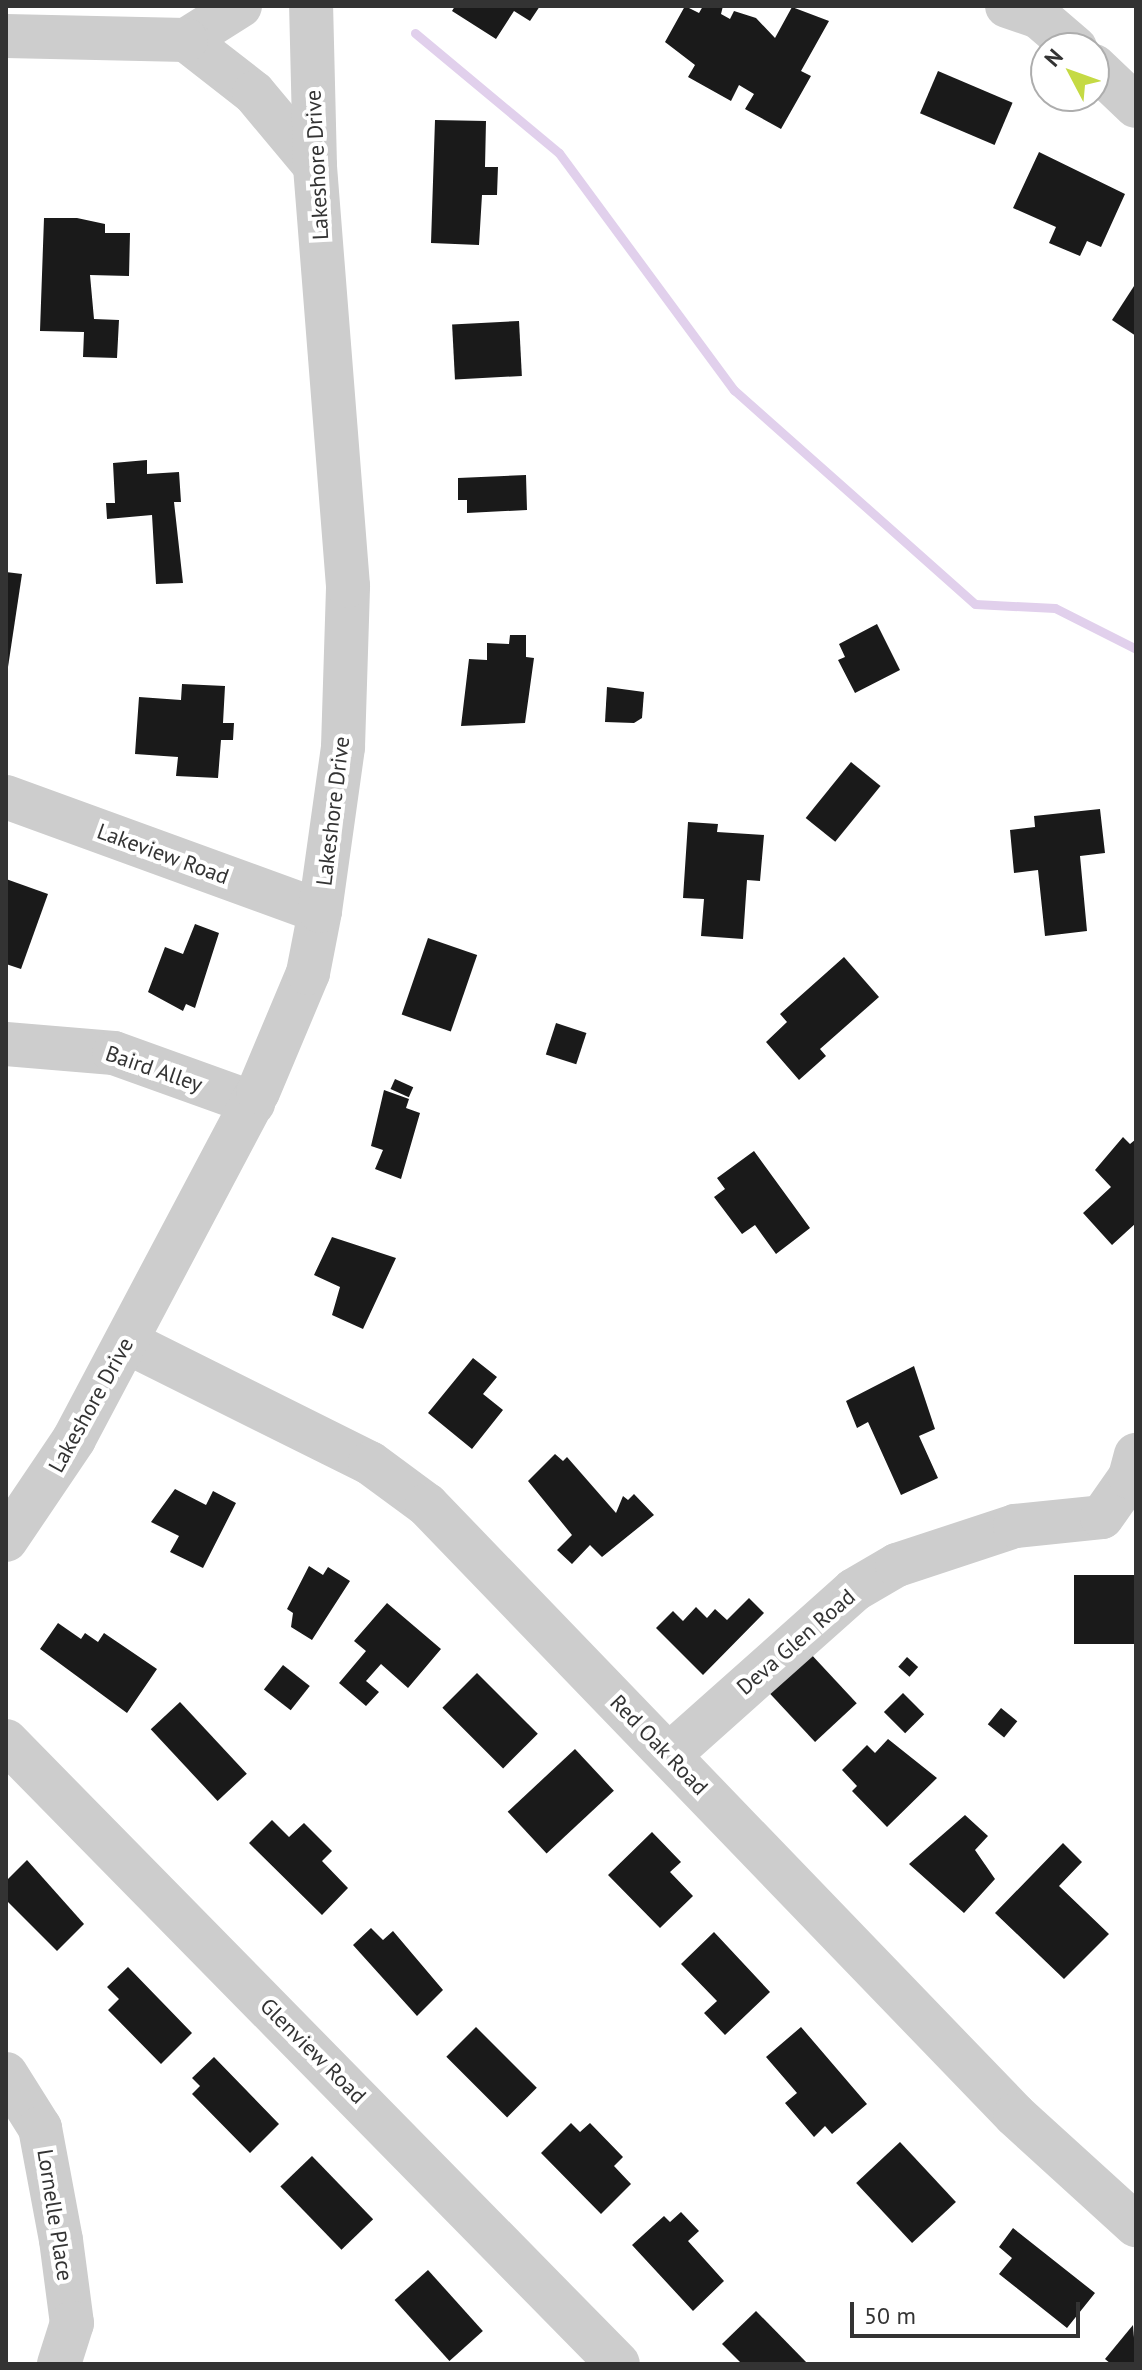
<!DOCTYPE html>
<html>
<head>
<meta charset="utf-8">
<style>
  body { margin:0 }
  #map { position:relative; width:1142px; height:2370px; overflow:hidden; background:#fff; font-family:"PT Sans",sans-serif }
  div>[style] { position:absolute }
  .stream>* { height:9px; margin:-4.5px; padding:0 4.5px; transform-origin:4.5px; border-radius:4.5px; background:#e1d0ec }
  .building>* { inset:0; background:#1a1a1a; transform-origin:0 0 }
  .minor>* { height:44px; margin:-22px; padding:0 22px; transform-origin:22px; border-radius:22px; background:#cdcdcd }
  span { translate:-50% -50%; white-space:nowrap; text-align:center; line-height:1.15; -webkit-text-stroke:8px #fff; paint-order:stroke }
  .street-label { font-size:22px; color:#333 }
  .frame { position:absolute; inset:0; border:8px solid #333; pointer-events:none }
  .north { position:absolute; left:1030px; top:32px; width:80px; height:80px; box-sizing:border-box; background:#fff; border:2px solid #adadad; border-radius:50%; rotate:311deg; font-size:22px; font-weight:700; line-height:32px; text-align:center; color:#333 }
  .north::after { content:''; display:block; margin:auto; width:28px; height:36px; background:#c5da44; clip-path:polygon(50% 0,100% 100%,50% 72%,0 100%) }
  .scale { position:absolute; left:850px; top:2302px; width:230px; height:36px; box-sizing:border-box; border:4px solid #333; border-top:0; padding-left:10px; font-size:24px; line-height:28px; white-space:nowrap; color:#333; -webkit-text-stroke:6px #fff; paint-order:stroke }
</style>
</head>
<body>
<div id="map">
  <div class="stream">
    <div style="left:415px;top:33px;width:187px;rotate:39.8deg"></div>
    <div style="left:559px;top:153px;width:295px;rotate:53.6deg"></div>
    <div style="left:734px;top:390px;width:322px;rotate:41.6deg"></div>
    <div style="left:975px;top:604px;width:80px;rotate:2.9deg"></div>
    <div style="left:1055px;top:608px;width:91px;rotate:26.8deg"></div>
  </div>
  <div class="building">
    <div style="clip-path:polygon(455px 6px,540px 6px,530px 21px,514px 11px,496px 39px,452px 11px)"></div>
    <div style="clip-path:polygon(685px 6px,699px 13px,703px 6px,723px 6px,721px 14px,730px 19px,734px 11px,756px 18px,775px 38px,792px 7px,829px 21px,801px 71px,811px 76px,781px 129px,745px 109px,754px 94px,739px 85px,731px 101px,688px 77px,695px 65px,665px 42px)"></div>
    <div style="left:938px;top:71px;width:81px;height:46px;rotate:23deg"></div>
    <div style="clip-path:polygon(435px 120px,486px 121px,485px 167px,498px 167px,497px 195px,482px 195px,479px 245px,431px 243px)"></div>
    <div style="clip-path:polygon(1039px 152px,1125px 194px,1101px 247px,1087px 241px,1080px 256px,1049px 243px,1056px 227px,1013px 208px)"></div>
    <div style="clip-path:polygon(44px 218px,77px 218px,105px 224px,105px 233px,130px 233px,129px 276px,90px 275px,94px 319px,119px 320px,117px 358px,83px 357px,84px 332px,40px 331px)"></div>
    <div style="clip-path:polygon(1136px 283px,1136px 336px,1112px 320px)"></div>
    <div style="left:519px;top:321px;width:55px;height:67px;rotate:87deg"></div>
    <div style="clip-path:polygon(147px 460px,147px 474px,179px 472px,181px 502px,174px 502px,183px 583px,156px 584px,152px 515px,107px 519px,106px 503px,115px 503px,113px 463px)"></div>
    <div style="clip-path:polygon(526px 475px,527px 510px,467px 513px,467px 500px,458px 500px,458px 478px)"></div>
    <div style="clip-path:polygon(6px 572px,22px 574px,8px 667px,6px 667px)"></div>
    <div style="clip-path:polygon(877px 624px,900px 670px,855px 693px,838px 660px,845px 657px,839px 644px)"></div>
    <div style="clip-path:polygon(510px 635px,526px 635px,526px 657px,534px 658px,525px 723px,461px 726px,469px 659px,487px 660px,487px 643px,509px 644px)"></div>
    <div style="clip-path:polygon(182px 684px,225px 686px,223px 723px,234px 723px,233px 740px,221px 740px,218px 778px,176px 776px,178px 757px,135px 754px,139px 697px,181px 700px)"></div>
    <div style="clip-path:polygon(607px 687px,644px 692px,642px 718px,634px 723px,605px 722px)"></div>
    <div style="left:851px;top:762px;width:38px;height:72px;rotate:39deg"></div>
    <div style="clip-path:polygon(1100px 809px,1105px 853px,1080px 856px,1087px 931px,1045px 936px,1038px 870px,1014px 873px,1010px 830px,1035px 827px,1034px 816px)"></div>
    <div style="clip-path:polygon(688px 822px,718px 824px,717px 832px,764px 835px,760px 881px,747px 880px,743px 939px,701px 936px,704px 899px,683px 898px)"></div>
    <div style="clip-path:polygon(6px 879px,48px 894px,21px 969px,6px 964px)"></div>
    <div style="clip-path:polygon(195px 924px,219px 933px,195px 1008px,186px 1004px,183px 1011px,148px 992px,165px 947px,183px 954px)"></div>
    <div style="left:428px;top:938px;width:52px;height:81px;rotate:19deg"></div>
    <div style="clip-path:polygon(844px 957px,879px 997px,820px 1049px,826px 1056px,799px 1080px,766px 1042px,787px 1022px,780px 1014px)"></div>
    <div style="left:556px;top:1023px;width:32px;height:33px;rotate:18deg"></div>
    <div style="left:395px;top:1079px;width:20px;height:11px;rotate:24deg"></div>
    <div style="clip-path:polygon(384px 1090px,409px 1099px,406px 1108px,420px 1113px,401px 1179px,375px 1169px,383px 1150px,371px 1146px)"></div>
    <div style="clip-path:polygon(1123px 1137px,1130px 1144px,1136px 1139px,1136px 1223px,1112px 1245px,1083px 1213px,1111px 1187px,1095px 1170px)"></div>
    <div style="clip-path:polygon(754px 1151px,810px 1228px,776px 1254px,755px 1225px,742px 1234px,714px 1197px,725px 1189px,717px 1178px)"></div>
    <div style="clip-path:polygon(332px 1237px,396px 1258px,363px 1329px,332px 1315px,340px 1287px,314px 1275px)"></div>
    <div style="clip-path:polygon(473px 1358px,497px 1377px,483px 1394px,503px 1410px,472px 1449px,428px 1413px)"></div>
    <div style="clip-path:polygon(914px 1366px,935px 1429px,919px 1436px,938px 1478px,901px 1495px,868px 1422px,857px 1428px,846px 1401px)"></div>
    <div style="clip-path:polygon(555px 1454px,563px 1461px,567px 1457px,616px 1513px,623px 1496px,628px 1500px,634px 1494px,654px 1515px,602px 1557px,590px 1545px,572px 1564px,557px 1550px,572px 1535px,528px 1481px)"></div>
    <div style="clip-path:polygon(175px 1489px,206px 1505px,213px 1491px,236px 1503px,203px 1568px,170px 1552px,179px 1536px,151px 1522px)"></div>
    <div style="clip-path:polygon(309px 1566px,323px 1575px,328px 1567px,350px 1581px,312px 1640px,291px 1627px,293px 1613px,287px 1609px)"></div>
    <div style="left:1136px;top:1575px;width:69px;height:62px;rotate:90deg"></div>
    <div style="clip-path:polygon(749px 1598px,764px 1613px,703px 1675px,656px 1628px,673px 1611px,683px 1621px,696px 1607px,707px 1618px,715px 1609px,727px 1620px)"></div>
    <div style="clip-path:polygon(387px 1603px,441px 1649px,408px 1688px,381px 1664px,366px 1681px,379px 1692px,366px 1706px,339px 1683px,366px 1651px,354px 1641px)"></div>
    <div style="clip-path:polygon(58px 1623px,81px 1639px,85px 1633px,98px 1642px,104px 1633px,157px 1669px,127px 1713px,40px 1649px)"></div>
    <div style="left:809px;top:1652px;width:70px;height:57px;rotate:47deg"></div>
    <div style="left:907px;top:1657px;width:15px;height:13px;rotate:42deg"></div>
    <div style="left:283px;top:1665px;width:34px;height:31px;rotate:38deg"></div>
    <div style="left:477px;top:1673px;width:86px;height:49px;rotate:45deg"></div>
    <div style="left:903px;top:1693px;width:30px;height:27px;rotate:45deg"></div>
    <div style="left:180px;top:1702px;width:98px;height:40px;rotate:47deg"></div>
    <div style="left:1001px;top:1708px;width:21px;height:21px;rotate:39deg"></div>
    <div style="clip-path:polygon(888px 1739px,937px 1778px,887px 1827px,852px 1791px,857px 1786px,842px 1770px,867px 1745px,875px 1753px)"></div>
    <div style="left:575px;top:1749px;width:57px;height:92px;rotate:47deg"></div>
    <div style="clip-path:polygon(965px 1815px,988px 1836px,975px 1850px,995px 1879px,964px 1913px,909px 1864px)"></div>
    <div style="clip-path:polygon(272px 1820px,289px 1837px,304px 1823px,332px 1851px,322px 1861px,348px 1888px,322px 1915px,249px 1843px)"></div>
    <div style="clip-path:polygon(652px 1832px,681px 1862px,670px 1872px,693px 1896px,660px 1928px,608px 1875px)"></div>
    <div style="clip-path:polygon(1063px 1843px,1082px 1862px,1059px 1886px,1109px 1934px,1064px 1979px,995px 1913px)"></div>
    <div style="clip-path:polygon(27px 1860px,84px 1924px,57px 1951px,6px 1900px,6px 1881px)"></div>
    <div style="clip-path:polygon(371px 1928px,383px 1940px,393px 1931px,443px 1990px,417px 2016px,353px 1945px)"></div>
    <div style="clip-path:polygon(714px 1932px,770px 1992px,725px 2035px,704px 2013px,717px 2001px,681px 1964px)"></div>
    <div style="clip-path:polygon(128px 1967px,192px 2033px,161px 2064px,108px 2010px,119px 1999px,107px 1987px)"></div>
    <div style="left:476px;top:2027px;width:86px;height:42px;rotate:45deg"></div>
    <div style="clip-path:polygon(801px 2027px,867px 2104px,832px 2134px,825px 2126px,814px 2137px,785px 2103px,797px 2093px,766px 2057px)"></div>
    <div style="clip-path:polygon(214px 2057px,279px 2124px,250px 2153px,192px 2094px,200px 2086px,192px 2078px)"></div>
    <div style="clip-path:polygon(571px 2123px,580px 2132px,590px 2123px,623px 2157px,614px 2166px,631px 2184px,601px 2214px,541px 2153px)"></div>
    <div style="left:900px;top:2142px;width:82px;height:60px;rotate:47deg"></div>
    <div style="left:312px;top:2156px;width:88px;height:44px;rotate:46deg"></div>
    <div style="clip-path:polygon(681px 2212px,699px 2231px,688px 2241px,724px 2281px,693px 2311px,632px 2245px,664px 2216px,670px 2222px)"></div>
    <div style="clip-path:polygon(1013px 2228px,1095px 2293px,1067px 2328px,999px 2274px,1012px 2258px,999px 2247px)"></div>
    <div style="left:428px;top:2270px;width:82px;height:45px;rotate:48deg"></div>
    <div style="clip-path:polygon(756px 2311px,808px 2364px,742px 2364px,722px 2344px)"></div>
    <div style="clip-path:polygon(1133px 2325px,1136px 2364px,1111px 2364px,1105px 2359px)"></div>
  </div>
  <div class="minor">
    <div style="left:240px;top:6px;width:64px;rotate:147.8deg"></div>
    <div style="left:186px;top:40px;width:86px;rotate:37.9deg"></div>
    <div style="left:254px;top:93px;width:95px;rotate:50.1deg"></div>
    <div style="left:1007px;top:6px;width:34px;rotate:19deg"></div>
    <div style="left:1039px;top:17px;width:48px;rotate:40.7deg"></div>
    <div style="left:6px;top:36px;width:180px;rotate:1.3deg"></div>
    <div style="left:1094px;top:66px;width:58px;rotate:43.6deg"></div>
    <div style="left:6px;top:797px;width:334px;rotate:20deg"></div>
    <div style="left:6px;top:1044px;width:108px;rotate:4.8deg"></div>
    <div style="left:114px;top:1053px;width:148px;rotate:19.8deg"></div>
    <div style="left:127px;top:1342px;width:271px;rotate:26.5deg"></div>
    <div style="left:370px;top:1463px;width:71px;rotate:36.4deg"></div>
    <div style="left:427px;top:1505px;width:847px;rotate:46.05deg"></div>
    <div style="left:1015px;top:2115px;width:164px;rotate:42.3deg"></div>
    <div style="left:6px;top:1540px;width:122px;rotate:-56deg"></div>
    <div style="left:74px;top:1439px;width:393px;rotate:-62.1deg"></div>
    <div style="left:258px;top:1092px;width:129px;rotate:-67.2deg"></div>
    <div style="left:308px;top:973px;width:63px;rotate:-79deg"></div>
    <div style="left:320px;top:911px;width:166px;rotate:-82deg"></div>
    <div style="left:343px;top:747px;width:161px;rotate:-88.2deg"></div>
    <div style="left:348px;top:586px;width:421px;rotate:-94.5deg"></div>
    <div style="left:315px;top:166px;width:160px;rotate:-91.4deg"></div>
    <div style="left:6px;top:1741px;width:873px;rotate:45.51deg"></div>
    <div style="left:669px;top:1755px;width:248px;rotate:-41.7deg"></div>
    <div style="left:854px;top:1590px;width:50px;rotate:-30.2deg"></div>
    <div style="left:897px;top:1565px;width:124px;rotate:-18.3deg"></div>
    <div style="left:1015px;top:1526px;width:87px;rotate:-5.9deg"></div>
    <div style="left:1102px;top:1517px;width:49px;rotate:-55deg"></div>
    <div style="left:1130px;top:1477px;width:23px;rotate:-75deg"></div>
    <div style="left:6px;top:2074px;width:64px;rotate:57.8deg"></div>
    <div style="left:40px;top:2128px;width:114px;rotate:79.4deg"></div>
    <div style="left:61px;top:2240px;width:84px;rotate:82.5deg"></div>
    <div style="left:72px;top:2323px;width:43px;rotate:107.6deg"></div>
  </div>
  <div class="street-label">
    <span style="left:317px;top:165px;rotate:-93deg">Lakeshore Drive</span>
    <span style="left:333px;top:811px;rotate:-83deg">Lakeshore Drive</span>
    <span style="left:163px;top:854px;rotate:20deg">Lakeview Road</span>
    <span style="left:154px;top:1069px;rotate:19deg">Baird Alley</span>
    <span style="left:91px;top:1405px;rotate:-61deg">Lakeshore Drive</span>
    <span style="left:796px;top:1642px;rotate:-41deg">Deva Glen Road</span>
    <span style="left:659px;top:1745px;rotate:46deg">Red Oak Road</span>
    <span style="left:313px;top:2051px;rotate:45deg">Glenview Road</span>
    <span style="left:55px;top:2215px;rotate:81deg">Lornelle Place</span>
  </div>
  <div class="frame"></div>
  <div class="north">N</div>
  <div class="scale">50 m</div>
</div>
</body>
</html>
